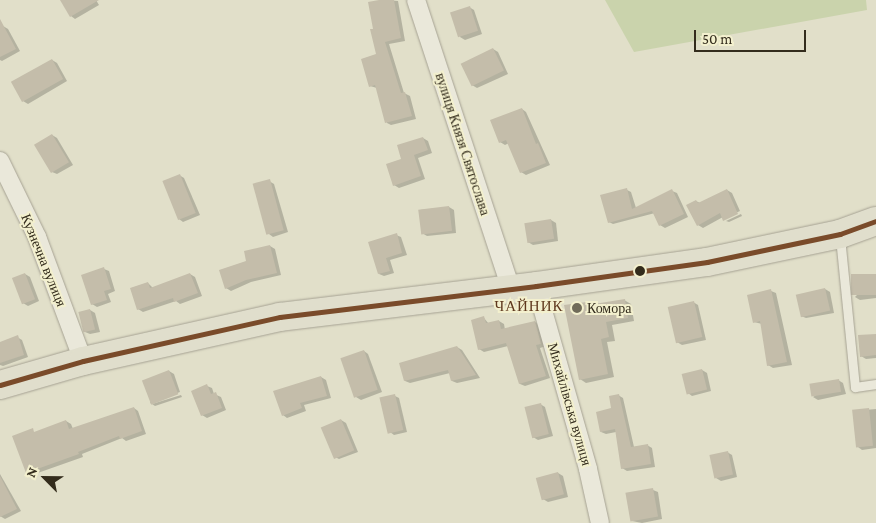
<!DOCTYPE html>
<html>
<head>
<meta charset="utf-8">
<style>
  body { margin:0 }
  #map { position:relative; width:876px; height:523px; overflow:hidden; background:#e1dfc9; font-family:"Crimson Pro",serif }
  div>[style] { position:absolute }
  .green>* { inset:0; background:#cad3ac }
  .shadow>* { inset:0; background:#0003 }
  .building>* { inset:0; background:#c4bdaa; transform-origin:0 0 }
  .roads { filter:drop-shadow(0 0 1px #a6a293) drop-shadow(0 0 1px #a6a293) }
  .lane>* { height:9px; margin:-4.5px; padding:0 4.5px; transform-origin:4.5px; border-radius:4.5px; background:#eae8da }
  .street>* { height:18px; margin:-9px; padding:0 9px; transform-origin:9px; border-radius:9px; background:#eae8da }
  .primary>* { height:28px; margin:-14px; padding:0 14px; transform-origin:14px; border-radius:14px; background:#e0decc }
  .bus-1>* { height:5px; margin:-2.5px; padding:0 2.5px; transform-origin:2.5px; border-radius:2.5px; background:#7a4b2a }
  .dots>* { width:14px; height:14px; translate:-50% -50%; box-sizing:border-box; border:2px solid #f3f0ce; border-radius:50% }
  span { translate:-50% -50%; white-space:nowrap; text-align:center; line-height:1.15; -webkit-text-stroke:4px #f3f0ce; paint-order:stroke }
  .street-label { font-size:14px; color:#332c1c }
  .poi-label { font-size:14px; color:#332c1c }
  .left { translate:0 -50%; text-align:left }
  .neighbourhood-label { font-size:15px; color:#5e371d; letter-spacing:1px }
  .north { position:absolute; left:20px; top:453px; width:50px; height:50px; -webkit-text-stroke:4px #f3f0ce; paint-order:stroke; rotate:293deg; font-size:14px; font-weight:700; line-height:20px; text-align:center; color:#332c1c }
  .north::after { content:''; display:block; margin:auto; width:18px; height:22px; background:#332c1c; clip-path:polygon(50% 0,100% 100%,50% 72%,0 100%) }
  .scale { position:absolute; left:694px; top:30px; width:112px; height:22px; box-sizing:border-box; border:2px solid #332c1c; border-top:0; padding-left:6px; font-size:15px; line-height:18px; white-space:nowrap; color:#332c1c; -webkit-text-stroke:4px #f3f0ce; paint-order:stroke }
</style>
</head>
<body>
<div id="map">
  <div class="green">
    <div style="clip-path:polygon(605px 0,866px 0,867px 10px,634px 52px)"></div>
  </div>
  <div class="shadow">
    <div style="clip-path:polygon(61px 0,96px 0,99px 5px,75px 19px,71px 16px)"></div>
    <div style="clip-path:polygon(385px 0,398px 1px,405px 41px,389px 44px,404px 93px,410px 96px,416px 119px,391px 125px,387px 123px,377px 88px,370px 86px,377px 55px,375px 30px)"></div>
    <div style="clip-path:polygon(469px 7px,474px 10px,482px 34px,465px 40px,460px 37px)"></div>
    <div style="clip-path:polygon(3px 26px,8px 29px,20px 51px,2px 61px,0 60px,0 28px)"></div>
    <div style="clip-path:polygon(493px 49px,498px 52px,508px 74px,477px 88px,472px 85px)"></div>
    <div style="clip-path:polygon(52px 60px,57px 63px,67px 81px,28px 104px,23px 101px)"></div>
    <div style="clip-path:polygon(522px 109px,526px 112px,550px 165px,526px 175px,521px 172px,509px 143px,505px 145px,500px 142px)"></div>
    <div style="clip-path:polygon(52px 135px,57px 138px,73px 165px,57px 174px,52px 172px)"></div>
    <div style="clip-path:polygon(423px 138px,428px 141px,432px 153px,418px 158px,425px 179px,399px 188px,394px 185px,402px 160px)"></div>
    <div style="clip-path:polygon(179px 175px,184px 178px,200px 215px,183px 222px,179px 219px)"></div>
    <div style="clip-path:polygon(269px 181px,274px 184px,288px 232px,273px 237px,269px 234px)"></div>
    <div style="clip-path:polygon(627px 190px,631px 192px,636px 208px,672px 191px,677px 193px,688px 217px,665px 228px,660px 225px,655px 213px,613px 224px,609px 222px)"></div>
    <div style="clip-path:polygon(727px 190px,732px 193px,740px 211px,725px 218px,725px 220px,723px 217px,703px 228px,698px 225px,696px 201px,700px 203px)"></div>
    <div style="clip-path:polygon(449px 207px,454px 210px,456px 233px,427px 236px,422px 233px,420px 210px)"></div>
    <div style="clip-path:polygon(741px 214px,742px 216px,729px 222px,726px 221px)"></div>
    <div style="clip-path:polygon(551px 220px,556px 223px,558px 241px,533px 245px,528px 242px)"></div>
    <div style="clip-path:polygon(396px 235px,401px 237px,407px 255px,390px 260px,394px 273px,384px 276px,379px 274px)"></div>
    <div style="clip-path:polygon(270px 246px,275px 249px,281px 275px,251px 282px,231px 291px,226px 288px,248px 262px)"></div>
    <div style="clip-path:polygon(104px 269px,109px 271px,115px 291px,108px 294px,111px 302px,97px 307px,92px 304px)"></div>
    <div style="clip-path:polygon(25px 274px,30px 277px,39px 301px,28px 306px,23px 303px)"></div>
    <div style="clip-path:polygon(190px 274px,195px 277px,202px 296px,180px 304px,176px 301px,143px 312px,138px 309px,148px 283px,153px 288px)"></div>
    <div style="clip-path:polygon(876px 275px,876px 298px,860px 300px,855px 297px)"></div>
    <div style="clip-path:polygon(825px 289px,830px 292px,834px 313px,806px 318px,801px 316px)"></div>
    <div style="clip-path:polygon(771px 291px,776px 293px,792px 365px,773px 368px,768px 365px,762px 324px,754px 322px)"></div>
    <div style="clip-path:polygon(624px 300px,631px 304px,634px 321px,612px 325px,615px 341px,607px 342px,614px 377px,586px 383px,580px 379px,594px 302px,598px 305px)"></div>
    <div style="clip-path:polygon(693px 302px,698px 305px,706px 340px,682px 345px,677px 342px)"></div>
    <div style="clip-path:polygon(90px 310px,95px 313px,100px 332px,90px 334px,85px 332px)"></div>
    <div style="clip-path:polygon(484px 318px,489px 324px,499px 321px,504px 324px,505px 330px,535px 322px,539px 325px,546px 346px,540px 348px,550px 378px,525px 386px,520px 384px,508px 346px,484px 352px,479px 349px)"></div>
    <div style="clip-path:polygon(876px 335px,876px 358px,866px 359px,861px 356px)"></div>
    <div style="clip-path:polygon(17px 337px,22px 340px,28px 357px,3px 366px,0 365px,0 343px)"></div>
    <div style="clip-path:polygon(457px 347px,462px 350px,480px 378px,457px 383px,452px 381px,450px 373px,410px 383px,405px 381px,401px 364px)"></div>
    <div style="clip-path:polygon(364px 351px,368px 354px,382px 392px,361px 400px,356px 397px)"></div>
    <div style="clip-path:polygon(702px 370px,707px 373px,711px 391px,692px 396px,688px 393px)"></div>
    <div style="clip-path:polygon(169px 371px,174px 374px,180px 392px,152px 402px,152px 404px,150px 403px)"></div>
    <div style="clip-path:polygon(321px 377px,326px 380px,331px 398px,304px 405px,306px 411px,287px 418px,283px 415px)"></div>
    <div style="clip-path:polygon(838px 380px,843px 383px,846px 394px,818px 400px,813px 397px)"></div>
    <div style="clip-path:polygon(207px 386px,212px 388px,214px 394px,221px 397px,226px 410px,207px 418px,202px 415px)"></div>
    <div style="clip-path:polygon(181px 395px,182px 397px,155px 406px,152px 404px)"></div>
    <div style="clip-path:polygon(618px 395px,623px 398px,634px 447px,647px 445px,652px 448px,655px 467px,627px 471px,622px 468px,616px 432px,606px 434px,601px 432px)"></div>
    <div style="clip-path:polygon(395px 396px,399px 398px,407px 432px,394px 435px,390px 432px)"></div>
    <div style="clip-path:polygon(540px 404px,545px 407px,553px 436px,538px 440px,533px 437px)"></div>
    <div style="clip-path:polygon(134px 408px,138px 411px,146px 434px,126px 441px,122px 438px,82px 454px,83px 457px,32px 475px,27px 473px,22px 460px,66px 421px,71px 424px,73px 429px)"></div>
    <div style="clip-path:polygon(876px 409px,876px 448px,862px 450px,858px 447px,854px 411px)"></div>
    <div style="clip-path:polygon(341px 420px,346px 423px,358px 452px,339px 459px,335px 457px)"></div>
    <div style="clip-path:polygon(727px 452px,732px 455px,737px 477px,721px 481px,716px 478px)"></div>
    <div style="clip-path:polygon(558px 473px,563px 476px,568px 497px,548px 502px,543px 499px)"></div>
    <div style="clip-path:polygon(0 474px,21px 511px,5px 519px,0 516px)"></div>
    <div style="clip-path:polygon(653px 490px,658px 492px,662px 519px,642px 523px,632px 521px)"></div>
  </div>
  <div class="building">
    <div style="clip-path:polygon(60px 0,99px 0,70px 17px)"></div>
    <div style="clip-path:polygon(379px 0,394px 0,401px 38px,385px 42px,401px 93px,405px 92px,412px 116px,385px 123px,375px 85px,369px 87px,361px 59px,376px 54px,370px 29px,373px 29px,368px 2px)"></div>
    <div style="left:470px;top:6px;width:26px;height:21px;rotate:72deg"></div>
    <div style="clip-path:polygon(0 19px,16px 49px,0 57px)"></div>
    <div style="left:493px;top:48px;width:25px;height:36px;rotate:64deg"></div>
    <div style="left:52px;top:59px;width:23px;height:47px;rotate:61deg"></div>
    <div style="clip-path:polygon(522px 108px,536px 144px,538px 143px,546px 163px,520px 173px,506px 140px,499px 143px,490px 120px)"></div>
    <div style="left:52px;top:134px;width:33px;height:21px;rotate:59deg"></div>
    <div style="clip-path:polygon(423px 137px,428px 150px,414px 155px,421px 176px,393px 186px,386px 164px,401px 159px,397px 145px)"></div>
    <div style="left:180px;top:174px;width:42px;height:19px;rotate:68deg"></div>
    <div style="left:270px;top:179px;width:53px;height:18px;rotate:75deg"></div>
    <div style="clip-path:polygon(627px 188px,632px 209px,672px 189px,684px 214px,659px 226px,652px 211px,608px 223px,600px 195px)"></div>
    <div style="clip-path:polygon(727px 189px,738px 214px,723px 221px,720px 213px,697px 226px,686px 205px,696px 200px,698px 203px)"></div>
    <div style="left:449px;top:206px;width:25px;height:31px;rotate:83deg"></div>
    <div style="left:551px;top:219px;width:20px;height:27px;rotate:81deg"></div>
    <div style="clip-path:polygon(397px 233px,402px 253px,386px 258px,390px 271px,378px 274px,368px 242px)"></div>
    <div style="clip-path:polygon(270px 245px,277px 273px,246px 280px,225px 289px,219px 270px,246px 261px,244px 251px)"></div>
    <div style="clip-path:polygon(104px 267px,111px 289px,104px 291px,107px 300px,91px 305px,81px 275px)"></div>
    <div style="left:25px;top:273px;width:28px;height:14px;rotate:69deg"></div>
    <div style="clip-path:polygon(190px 273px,198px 293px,174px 302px,173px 298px,137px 310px,130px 288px,148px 282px,150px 288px)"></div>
    <div style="left:876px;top:274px;width:21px;height:25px;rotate:90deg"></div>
    <div style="left:825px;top:288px;width:23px;height:30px;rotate:77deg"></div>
    <div style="clip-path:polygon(771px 289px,787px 362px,767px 366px,760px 321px,753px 323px,747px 295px)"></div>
    <div style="clip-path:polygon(625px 299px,628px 318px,606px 322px,609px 337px,601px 339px,608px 374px,579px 380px,564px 305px,594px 301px,594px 304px)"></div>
    <div style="left:694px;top:301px;width:37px;height:27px;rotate:77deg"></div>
    <div style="left:90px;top:309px;width:21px;height:12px;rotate:76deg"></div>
    <div style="clip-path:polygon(484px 316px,486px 323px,499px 320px,501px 329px,535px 321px,541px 344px,536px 345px,546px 376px,519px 384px,506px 343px,478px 350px,471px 320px)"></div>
    <div style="clip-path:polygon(876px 334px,876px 355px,860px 357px,858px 335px)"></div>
    <div style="clip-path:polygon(18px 335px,24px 355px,0 363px,0 342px)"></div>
    <div style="clip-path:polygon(457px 346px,476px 375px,451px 381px,448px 370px,404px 381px,399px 363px)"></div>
    <div style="left:364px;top:350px;width:42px;height:25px;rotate:71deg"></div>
    <div style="left:702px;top:369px;width:21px;height:21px;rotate:76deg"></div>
    <div style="left:169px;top:370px;width:26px;height:29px;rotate:69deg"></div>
    <div style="clip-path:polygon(321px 376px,327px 396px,300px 403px,302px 408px,282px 416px,273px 391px)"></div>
    <div style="left:839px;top:379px;width:13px;height:30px;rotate:81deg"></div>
    <div style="clip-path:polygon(207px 384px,211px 394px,216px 392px,222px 408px,201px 416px,191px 391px)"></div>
    <div style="left:395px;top:394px;width:37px;height:16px;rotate:77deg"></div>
    <div style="clip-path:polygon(619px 394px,631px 447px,648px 444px,651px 464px,621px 469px,615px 429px,600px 432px,596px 412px,611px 408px,609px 396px)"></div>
    <div style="left:541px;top:403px;width:32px;height:17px;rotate:76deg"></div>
    <div style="clip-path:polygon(134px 407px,142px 431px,120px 439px,119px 436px,78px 452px,79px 454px,26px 473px,12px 436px,33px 428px,34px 432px,66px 420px,69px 429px)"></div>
    <div style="left:869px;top:408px;width:38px;height:17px;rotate:84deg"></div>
    <div style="left:341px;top:419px;width:34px;height:22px;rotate:67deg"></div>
    <div style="left:728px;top:451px;width:24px;height:19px;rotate:78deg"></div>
    <div style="left:558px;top:472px;width:23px;height:23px;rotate:75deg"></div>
    <div style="clip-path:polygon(0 476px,17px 509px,0 517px)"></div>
    <div style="left:653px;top:488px;width:29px;height:28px;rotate:80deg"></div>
  </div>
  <div class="roads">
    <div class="lane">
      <div style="left:840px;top:237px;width:151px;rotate:84.3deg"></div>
      <div style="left:855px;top:387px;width:21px;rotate:-8deg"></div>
    </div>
    <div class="street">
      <div style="left:416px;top:0;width:304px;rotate:71.8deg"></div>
      <div style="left:0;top:161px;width:85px;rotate:64deg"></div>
      <div style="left:37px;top:237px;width:132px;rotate:69.6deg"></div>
      <div style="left:536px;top:286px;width:190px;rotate:74.1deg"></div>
      <div style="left:588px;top:469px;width:55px;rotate:77.5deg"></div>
    </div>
    <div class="primary">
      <div style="left:0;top:385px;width:86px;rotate:-16.1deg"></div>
      <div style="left:83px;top:361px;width:202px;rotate:-12.6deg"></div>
      <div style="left:280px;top:317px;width:258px;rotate:-6.9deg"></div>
      <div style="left:536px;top:286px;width:173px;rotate:-8deg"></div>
      <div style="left:707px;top:262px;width:136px;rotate:-11.9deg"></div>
      <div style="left:840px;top:234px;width:38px;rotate:-20deg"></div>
    </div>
  </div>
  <div class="bus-1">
    <div style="left:0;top:385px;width:86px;rotate:-16.1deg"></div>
    <div style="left:83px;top:361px;width:202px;rotate:-12.6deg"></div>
    <div style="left:280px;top:317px;width:258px;rotate:-6.9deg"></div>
    <div style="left:536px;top:286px;width:173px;rotate:-8deg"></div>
    <div style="left:707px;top:262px;width:136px;rotate:-11.9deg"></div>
    <div style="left:840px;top:234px;width:38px;rotate:-20deg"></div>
  </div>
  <div class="dots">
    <div style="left:640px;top:271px;background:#332c1c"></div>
    <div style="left:577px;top:308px;background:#706b59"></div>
  </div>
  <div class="street-label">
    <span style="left:463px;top:144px;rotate:72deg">вулиця Князя Святослава</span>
    <span style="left:44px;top:260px;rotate:68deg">Кузнечна вулиця</span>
    <span style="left:570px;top:404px;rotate:74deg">Михайлівська вулиця</span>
  </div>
  <div class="poi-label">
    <span class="left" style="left:587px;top:308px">Комора</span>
  </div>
  <div class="neighbourhood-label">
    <span style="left:529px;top:307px">ЧАЙНИК</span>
  </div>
  <div class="north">N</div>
  <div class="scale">50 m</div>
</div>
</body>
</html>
